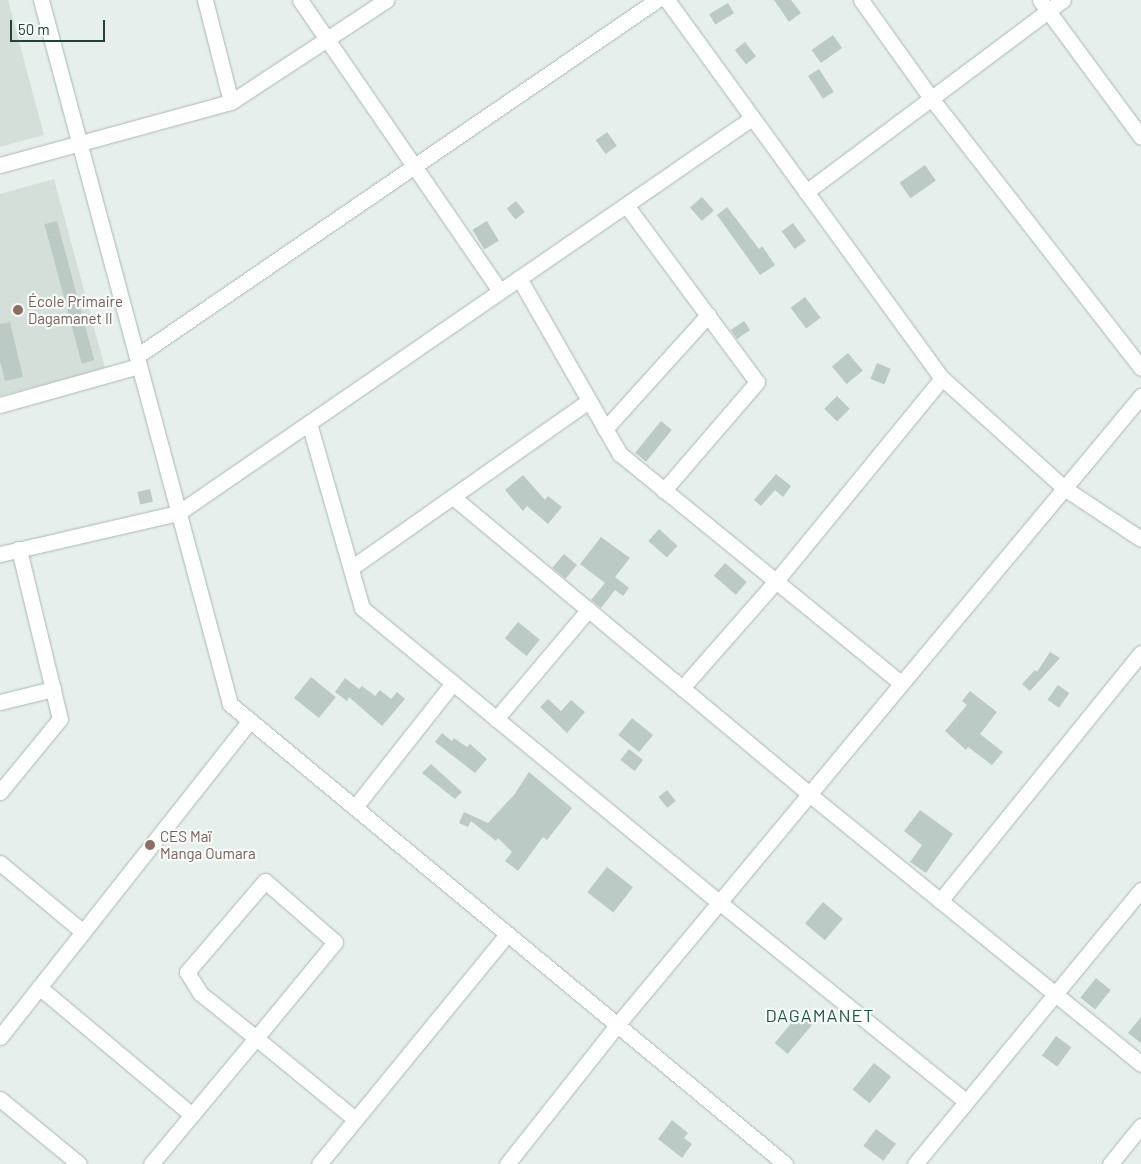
<!DOCTYPE html>
<html>
<head>
<meta charset="utf-8">
<style>
  body { margin:0 }
  #map { position:relative; width:1141px; height:1164px; overflow:hidden; background:#e6efeb; font-family:Barlow,sans-serif }
  div>[style] { position:absolute }
  .built>* { inset:0; background:#d4dfda }
  .building>* { inset:0; background:#bbcac4; transform-origin:0 0 }
  .roads { filter:drop-shadow(0 0 1px #a8b8b2) drop-shadow(0 0 1px #a8b8b2) }
  .minor>* { height:15px; margin:-7.5px; padding:0 7.5px; transform-origin:7.5px; border-radius:7.5px; background:#fff }
  .dots>* { width:14px; height:14px; translate:-50% -50%; box-sizing:border-box; border:2px solid #f7fbf9; border-radius:50% }
  span { translate:-50% -50%; white-space:nowrap; text-align:center; line-height:1.15; -webkit-text-stroke:4.5px #f7fbf9; paint-order:stroke }
  .education-label { font-size:15px; color:#785e54 }
  .left { translate:0 -50%; text-align:left }
  .quarter-label { font-size:18px; color:#1f5548; letter-spacing:1px }
  .scale { position:absolute; left:10px; top:20px; width:95px; height:22px; box-sizing:border-box; border:2px solid #24423a; border-top:0; padding-left:6px; font-size:15px; line-height:18px; white-space:nowrap; color:#24423a; -webkit-text-stroke:4px #f7fbf9; paint-order:stroke }
</style>
</head>
<body>
<div id="map">
  <div class="built">
    <div style="clip-path:polygon(0 0,8px 0,44px 135px,0 147px)"></div>
    <div style="clip-path:polygon(54px 179px,105px 368px,0 396px,0 194px)"></div>
  </div>
  <div class="building">
    <div style="clip-path:polygon(774px 0,791px 0,801px 13px,789px 22px)"></div>
    <div style="left:728px;top:3px;width:12px;height:22px;rotate:59deg"></div>
    <div style="left:833px;top:35px;width:16px;height:26px;rotate:55deg"></div>
    <div style="left:745px;top:42px;width:18px;height:13px;rotate:52deg"></div>
    <div style="left:819px;top:69px;width:27px;height:13px;rotate:57deg"></div>
    <div style="left:607px;top:132px;width:17px;height:14px;rotate:54deg"></div>
    <div style="left:925px;top:165px;width:19px;height:31px;rotate:55deg"></div>
    <div style="left:702px;top:197px;width:18px;height:16px;rotate:49deg"></div>
    <div style="left:516px;top:201px;width:14px;height:12px;rotate:51deg"></div>
    <div style="clip-path:polygon(727px 207px,759px 249px,762px 246px,775px 265px,760px 275px,717px 215px)"></div>
    <div style="left:57px;top:221px;width:144px;height:13px;rotate:75deg"></div>
    <div style="left:487px;top:221px;width:23px;height:17px;rotate:59deg"></div>
    <div style="left:793px;top:223px;width:22px;height:14px;rotate:54deg"></div>
    <div style="left:805px;top:297px;width:26px;height:18px;rotate:53deg"></div>
    <div style="left:744px;top:321px;width:11px;height:16px;rotate:56deg"></div>
    <div style="clip-path:polygon(10px 322px,23px 377px,5px 381px,0 361px,0 324px)"></div>
    <div style="left:848px;top:353px;width:23px;height:21px;rotate:50deg"></div>
    <div style="left:877px;top:363px;width:15px;height:17px;rotate:23deg"></div>
    <div style="left:837px;top:396px;width:18px;height:18px;rotate:45deg"></div>
    <div style="left:661px;top:421px;width:14px;height:41px;rotate:39deg"></div>
    <div style="clip-path:polygon(776px 474px,791px 486px,783px 497px,775px 490px,761px 506px,754px 500px)"></div>
    <div style="clip-path:polygon(523px 475px,545px 500px,548px 496px,562px 507px,548px 524px,527px 506px,523px 511px,505px 490px)"></div>
    <div style="left:150px;top:489px;width:13px;height:13px;rotate:77deg"></div>
    <div style="left:659px;top:529px;width:25px;height:16px;rotate:42deg"></div>
    <div style="clip-path:polygon(601px 537px,630px 558px,615px 577px,629px 588px,623px 596px,615px 590px,601px 608px,591px 600px,605px 583px,580px 564px)"></div>
    <div style="left:564px;top:554px;width:17px;height:18px;rotate:40deg"></div>
    <div style="left:725px;top:563px;width:29px;height:17px;rotate:41deg"></div>
    <div style="left:518px;top:622px;width:28px;height:21px;rotate:39deg"></div>
    <div style="clip-path:polygon(1050px 652px,1060px 658px,1030px 691px,1022px 684px,1035px 670px,1037px 672px)"></div>
    <div style="left:311px;top:677px;width:32px;height:27px;rotate:39deg"></div>
    <div style="clip-path:polygon(345px 678px,359px 689px,362px 686px,375px 696px,380px 690px,391px 699px,397px 692px,405px 699px,382px 726px,349px 697px,347px 701px,335px 692px)"></div>
    <div style="left:1058px;top:685px;width:14px;height:18px;rotate:36deg"></div>
    <div style="clip-path:polygon(970px 691px,997px 712px,980px 734px,1003px 752px,992px 765px,968px 747px,966px 750px,945px 731px,967px 705px,962px 701px)"></div>
    <div style="clip-path:polygon(548px 699px,561px 711px,571px 700px,585px 712px,567px 733px,540px 707px)"></div>
    <div style="left:632px;top:718px;width:27px;height:22px;rotate:39deg"></div>
    <div style="clip-path:polygon(442px 733px,452px 741px,454px 738px,467px 747px,470px 744px,487px 759px,475px 773px,435px 742px)"></div>
    <div style="left:629px;top:749px;width:18px;height:14px;rotate:38deg"></div>
    <div style="clip-path:polygon(431px 764px,462px 792px,455px 799px,422px 773px)"></div>
    <div style="clip-path:polygon(529px 772px,572px 808px,547px 840px,543px 837px,518px 871px,505px 861px,512px 852px,498px 838px,496px 841px,471px 821px,468px 827px,459px 823px,464px 812px,488px 823px,514px 795px)"></div>
    <div style="left:667px;top:790px;width:14px;height:11px;rotate:51deg"></div>
    <div style="clip-path:polygon(920px 810px,953px 834px,926px 873px,910px 862px,922px 845px,904px 831px)"></div>
    <div style="left:607px;top:867px;width:33px;height:32px;rotate:38deg"></div>
    <div style="left:823px;top:902px;width:26px;height:28px;rotate:40deg"></div>
    <div style="left:1096px;top:978px;width:19px;height:25px;rotate:39deg"></div>
    <div style="left:799px;top:1014px;width:17px;height:38px;rotate:40deg"></div>
    <div style="clip-path:polygon(1141px 1017px,1141px 1043px,1128px 1033px)"></div>
    <div style="left:1056px;top:1036px;width:19px;height:24px;rotate:36deg"></div>
    <div style="left:874px;top:1063px;width:22px;height:34px;rotate:39deg"></div>
    <div style="clip-path:polygon(672px 1120px,688px 1133px,684px 1138px,692px 1144px,682px 1158px,658px 1139px)"></div>
    <div style="left:876px;top:1129px;width:25px;height:21px;rotate:37deg"></div>
  </div>
  <div class="roads">
    <div class="minor">
      <div style="left:41px;top:0;width:729px;rotate:74.97deg"></div>
      <div style="left:230px;top:704px;width:721px;rotate:39.65deg"></div>
      <div style="left:205px;top:0;width:105px;rotate:75.7deg"></div>
      <div style="left:300px;top:0;width:353px;rotate:55.5deg"></div>
      <div style="left:667px;top:0;width:467px;rotate:54deg"></div>
      <div style="left:942px;top:378px;width:164px;rotate:42deg"></div>
      <div style="left:1064px;top:488px;width:92px;rotate:33.5deg"></div>
      <div style="left:861px;top:0;width:120px;rotate:54.5deg"></div>
      <div style="left:931px;top:98px;width:342px;rotate:52.1deg"></div>
      <div style="left:1040px;top:0;width:170px;rotate:53.6deg"></div>
      <div style="left:0;top:165px;width:239px;rotate:-15.3deg"></div>
      <div style="left:231px;top:102px;width:186px;rotate:-33.3deg"></div>
      <div style="left:806px;top:192px;width:321px;rotate:-36.8deg"></div>
      <div style="left:626px;top:205px;width:220px;rotate:53.5deg"></div>
      <div style="left:757px;top:382px;width:143px;rotate:130.7deg"></div>
      <div style="left:519px;top:278px;width:203px;rotate:60.2deg"></div>
      <div style="left:620px;top:454px;width:362px;rotate:39.2deg"></div>
      <div style="left:137px;top:356px;width:630px;rotate:-34.4deg"></div>
      <div style="left:0;top:405px;width:144px;rotate:-15.7deg"></div>
      <div style="left:309px;top:423px;width:192px;rotate:74deg"></div>
      <div style="left:362px;top:608px;width:462px;rotate:39.5deg"></div>
      <div style="left:719px;top:902px;width:317px;rotate:38.9deg"></div>
      <div style="left:605px;top:429px;width:154px;rotate:-47.9deg"></div>
      <div style="left:453px;top:497px;width:464px;rotate:39.8deg"></div>
      <div style="left:809px;top:794px;width:428px;rotate:39.1deg"></div>
      <div style="left:0;top:554px;width:183px;rotate:-13deg"></div>
      <div style="left:178px;top:513px;width:697px;rotate:-34.53deg"></div>
      <div style="left:351px;top:568px;width:291px;rotate:-35.1deg"></div>
      <div style="left:682px;top:688px;width:142px;rotate:-48.7deg"></div>
      <div style="left:776px;top:581px;width:262px;rotate:-50.7deg"></div>
      <div style="left:0;top:702px;width:55px;rotate:-13.8deg"></div>
      <div style="left:496px;top:719px;width:143px;rotate:-49.8deg"></div>
      <div style="left:0;top:792px;width:94px;rotate:-50.6deg"></div>
      <div style="left:60px;top:719px;width:175px;rotate:-103.6deg"></div>
      <div style="left:355px;top:807px;width:158px;rotate:-51.7deg"></div>
      <div style="left:0;top:863px;width:108px;rotate:39.7deg"></div>
      <div style="left:940px;top:901px;width:319px;rotate:-51deg"></div>
      <div style="left:39px;top:987px;width:199px;rotate:39.9deg"></div>
      <div style="left:0;top:1037px;width:403px;rotate:-51.7deg"></div>
      <div style="left:0;top:1099px;width:102px;rotate:39.4deg"></div>
      <div style="left:151px;top:1164px;width:164px;rotate:-50.2deg"></div>
      <div style="left:256px;top:1038px;width:124px;rotate:-50.5deg"></div>
      <div style="left:335px;top:942px;width:93px;rotate:-138.9deg"></div>
      <div style="left:265px;top:881px;width:120px;rotate:130.6deg"></div>
      <div style="left:187px;top:972px;width:25px;rotate:58deg"></div>
      <div style="left:200px;top:993px;width:72px;rotate:38.8deg"></div>
      <div style="left:256px;top:1038px;width:128px;rotate:39.3deg"></div>
      <div style="left:319px;top:1164px;width:297px;rotate:-50.7deg"></div>
      <div style="left:507px;top:1164px;width:177px;rotate:-51.6deg"></div>
      <div style="left:617px;top:1025px;width:819px;rotate:-50.2deg"></div>
      <div style="left:915px;top:1164px;width:355px;rotate:-50.5deg"></div>
      <div style="left:1110px;top:1164px;width:49px;rotate:-50.8deg"></div>
    </div>
  </div>
  <div class="dots">
    <div style="left:18px;top:310px;background:#8d6e63"></div>
    <div style="left:150px;top:845px;background:#8d6e63"></div>
  </div>
  <div class="education-label">
    <span class="left" style="left:28px;top:310px">École Primaire<br>Dagamanet II</span>
    <span class="left" style="left:160px;top:845px">CES Maï<br>Manga Oumara</span>
  </div>
  <div class="quarter-label">
    <span style="left:820px;top:1015px">DAGAMANET</span>
  </div>
  <div class="scale">50 m</div>
</div>
</body>
</html>
